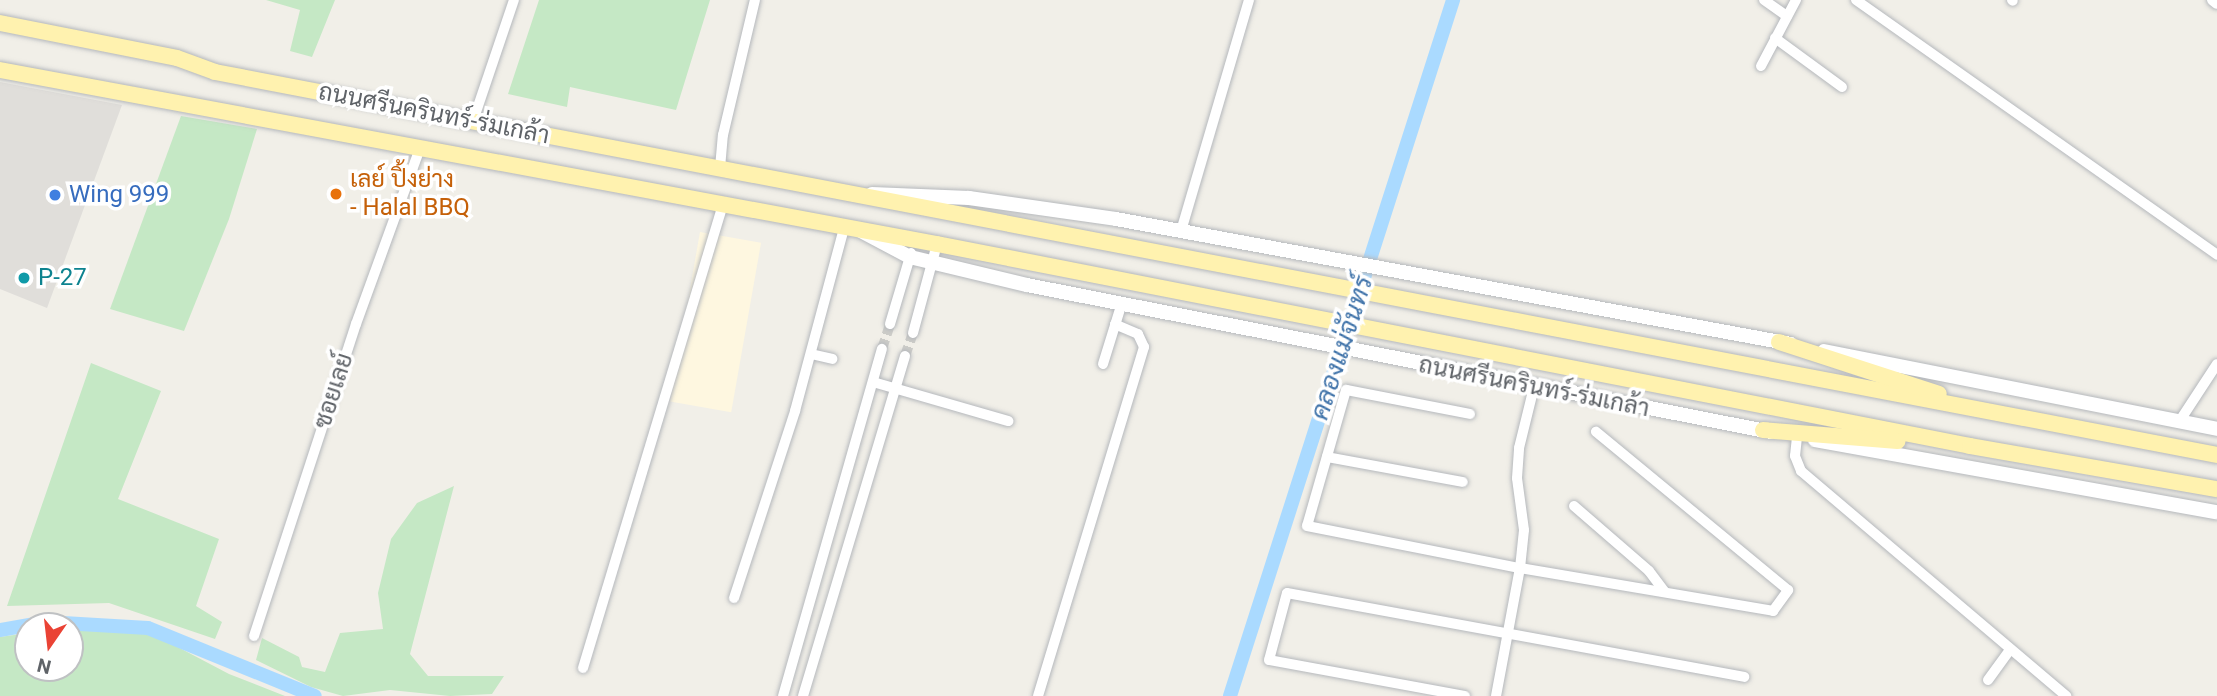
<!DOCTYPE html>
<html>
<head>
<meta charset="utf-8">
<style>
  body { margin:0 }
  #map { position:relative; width:2217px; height:696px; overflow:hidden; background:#f1efe8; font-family:Roboto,Sarabun,sans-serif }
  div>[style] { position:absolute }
  .commercial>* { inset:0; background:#fef7e0; transform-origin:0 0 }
  .industrial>* { inset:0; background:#e0deda }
  .green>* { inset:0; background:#c5e8c5 }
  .canal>* { height:14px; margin:-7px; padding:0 7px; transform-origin:7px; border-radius:7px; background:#aadaff }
  .minor-tunnel>* { height:10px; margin-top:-5px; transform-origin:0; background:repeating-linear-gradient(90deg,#ccccc8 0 10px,transparent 0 15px) }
  .roads { filter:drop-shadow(0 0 2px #b5b8bc) drop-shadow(0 0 2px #b5b8bc) }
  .minor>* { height:10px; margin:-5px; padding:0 5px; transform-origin:5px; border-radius:5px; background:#fff }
  .secondary>* { height:14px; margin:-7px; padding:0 7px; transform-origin:7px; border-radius:7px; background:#fff }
  .primary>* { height:16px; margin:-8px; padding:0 8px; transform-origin:8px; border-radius:8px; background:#fff2af }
  .dots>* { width:19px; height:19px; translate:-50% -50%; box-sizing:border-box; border:4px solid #fff; border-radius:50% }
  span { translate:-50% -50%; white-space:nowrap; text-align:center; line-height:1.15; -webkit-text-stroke:7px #fff; paint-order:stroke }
  .street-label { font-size:24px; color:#5f6368 }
  .food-label { font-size:24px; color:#c56008 }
  .left { translate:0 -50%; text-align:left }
  .shop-label { font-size:24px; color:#366cbe }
  .culture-label { font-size:24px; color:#0d838f }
  .water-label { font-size:26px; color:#4174aa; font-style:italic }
  .north { position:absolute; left:14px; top:612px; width:70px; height:70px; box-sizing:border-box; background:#fff; border:2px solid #bfc1c3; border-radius:50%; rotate:194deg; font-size:19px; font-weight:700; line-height:28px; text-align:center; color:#5f6368 }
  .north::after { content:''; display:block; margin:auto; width:24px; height:32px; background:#ea4335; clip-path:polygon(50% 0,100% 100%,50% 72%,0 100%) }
</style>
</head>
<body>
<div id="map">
  <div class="commercial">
    <div style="left:700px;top:232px;width:62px;height:172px;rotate:10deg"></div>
  </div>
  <div class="industrial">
    <div style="clip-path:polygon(0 82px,122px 105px,47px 308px,0 289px)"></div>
  </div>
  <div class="green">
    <div style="clip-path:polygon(266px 0,335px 0,312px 57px,290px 51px,300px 10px)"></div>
    <div style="clip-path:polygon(539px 0,710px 0,676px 110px,570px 87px,567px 107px,508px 94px)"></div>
    <div style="clip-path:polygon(181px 116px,257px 129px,229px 219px,184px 331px,110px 309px)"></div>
    <div style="clip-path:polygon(91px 363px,161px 391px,118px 499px,219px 539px,196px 606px,222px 622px,215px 639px,109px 603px,7px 606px)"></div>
    <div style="clip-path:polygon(454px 486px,410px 654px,428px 676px,504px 676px,492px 694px,450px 696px,390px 690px,343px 696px,311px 687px,256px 660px,262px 638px,299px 657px,302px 667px,325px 672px,340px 633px,383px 629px,378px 593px,391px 539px,417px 503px)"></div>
    <div style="clip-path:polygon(70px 630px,153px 634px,229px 674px,285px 696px,0 696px,0 637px,28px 633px,28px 668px,70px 668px)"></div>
  </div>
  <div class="canal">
    <div style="left:0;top:630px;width:47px;rotate:-9.9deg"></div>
    <div style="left:46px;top:622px;width:102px;rotate:3.4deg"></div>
    <div style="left:148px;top:628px;width:180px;rotate:22.2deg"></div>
    <div style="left:1230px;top:696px;width:731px;rotate:-72.23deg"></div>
  </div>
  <div class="minor-tunnel">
    <div style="left:882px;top:349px;width:26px;rotate:-72deg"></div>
    <div style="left:905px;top:356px;width:24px;rotate:-71deg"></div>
  </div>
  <div class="roads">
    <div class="minor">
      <div style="left:1764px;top:0;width:28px;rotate:35deg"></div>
      <div style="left:1856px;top:0;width:442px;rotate:35.2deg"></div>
      <div style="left:2012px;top:0;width:1px;rotate:45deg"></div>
      <div style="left:2212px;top:0;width:6px;rotate:39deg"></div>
      <div style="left:1775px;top:38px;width:83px;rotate:36.2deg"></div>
      <div style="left:1761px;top:66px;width:75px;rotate:-62.1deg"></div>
      <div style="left:473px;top:121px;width:128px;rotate:-71.3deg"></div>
      <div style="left:720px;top:168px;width:33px;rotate:-85deg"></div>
      <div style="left:723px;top:135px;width:139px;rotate:-76.7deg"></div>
      <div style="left:1181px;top:231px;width:241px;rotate:-73.6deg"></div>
      <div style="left:890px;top:324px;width:74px;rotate:-73.5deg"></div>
      <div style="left:913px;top:333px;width:92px;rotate:-74.9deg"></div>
      <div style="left:811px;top:354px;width:22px;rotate:13deg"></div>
      <div style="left:1103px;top:364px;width:61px;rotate:-72.8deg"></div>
      <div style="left:873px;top:382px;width:141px;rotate:16.1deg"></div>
      <div style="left:1470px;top:414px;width:126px;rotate:-169deg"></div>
      <div style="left:1346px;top:390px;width:141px;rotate:106deg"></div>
      <div style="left:1307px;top:526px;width:217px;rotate:11.2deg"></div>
      <div style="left:1520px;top:568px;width:257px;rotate:9.6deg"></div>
      <div style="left:1773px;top:611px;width:26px;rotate:-54deg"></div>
      <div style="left:1788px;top:590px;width:249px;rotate:-140.5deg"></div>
      <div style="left:2179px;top:422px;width:69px;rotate:-56.8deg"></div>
      <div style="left:1797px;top:437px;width:19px;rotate:96deg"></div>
      <div style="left:1795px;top:456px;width:16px;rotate:68deg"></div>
      <div style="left:1801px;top:471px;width:348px;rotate:40.3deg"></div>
      <div style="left:1327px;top:457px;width:138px;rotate:10.4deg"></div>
      <div style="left:1574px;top:506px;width:99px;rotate:40.9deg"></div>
      <div style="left:1649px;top:571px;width:26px;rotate:53deg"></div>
      <div style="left:734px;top:598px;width:197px;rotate:-71.9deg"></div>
      <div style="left:795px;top:411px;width:189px;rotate:-75deg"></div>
      <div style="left:254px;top:636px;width:328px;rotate:-71.9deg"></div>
      <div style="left:356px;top:324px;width:187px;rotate:-70deg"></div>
      <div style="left:583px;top:668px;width:484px;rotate:-73.2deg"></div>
      <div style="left:1988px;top:680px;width:36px;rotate:-54deg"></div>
      <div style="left:783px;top:696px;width:361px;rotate:-74.1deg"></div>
      <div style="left:803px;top:696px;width:355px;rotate:-73.3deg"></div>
      <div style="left:1038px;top:696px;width:365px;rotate:-73.1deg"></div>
      <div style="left:1144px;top:347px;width:14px;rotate:-115deg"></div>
      <div style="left:1138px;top:334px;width:25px;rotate:-157deg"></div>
      <div style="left:1465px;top:696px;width:199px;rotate:-169.6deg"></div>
      <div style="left:1269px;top:660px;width:69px;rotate:-75deg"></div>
      <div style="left:1287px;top:593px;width:465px;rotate:10.4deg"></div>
      <div style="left:1496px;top:696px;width:130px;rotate:-79.4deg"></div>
      <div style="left:1520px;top:568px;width:38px;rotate:-84deg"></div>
      <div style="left:1524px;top:530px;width:52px;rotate:-97.7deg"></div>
      <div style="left:1517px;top:478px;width:30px;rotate:-86deg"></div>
      <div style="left:1519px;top:448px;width:63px;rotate:-76.2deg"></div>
    </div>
    <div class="secondary">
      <div style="left:872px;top:194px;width:97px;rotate:2.4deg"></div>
      <div style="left:969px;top:198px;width:148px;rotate:8.1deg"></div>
      <div style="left:1116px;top:219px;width:686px;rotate:10.49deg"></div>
      <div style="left:861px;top:231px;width:55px;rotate:28deg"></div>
      <div style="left:910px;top:257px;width:120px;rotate:13.5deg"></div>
      <div style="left:1027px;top:285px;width:758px;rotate:11.18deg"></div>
      <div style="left:1824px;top:351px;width:401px;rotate:11.2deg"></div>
      <div style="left:1815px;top:440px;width:408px;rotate:10.2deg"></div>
    </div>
    <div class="primary">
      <div style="left:0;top:23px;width:180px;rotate:11.2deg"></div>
      <div style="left:177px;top:58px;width:40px;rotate:20.2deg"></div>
      <div style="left:215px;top:72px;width:2038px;rotate:10.83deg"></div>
      <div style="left:0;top:70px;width:953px;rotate:10.52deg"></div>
      <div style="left:937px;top:244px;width:1053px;rotate:11.06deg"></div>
      <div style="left:1970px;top:446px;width:251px;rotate:9.9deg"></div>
      <div style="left:1779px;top:342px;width:168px;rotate:18deg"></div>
      <div style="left:1763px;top:430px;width:135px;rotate:4.7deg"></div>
    </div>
  </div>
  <div class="dots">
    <div style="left:336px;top:194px;background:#e8710a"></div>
    <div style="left:55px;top:195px;background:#3f7fe0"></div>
    <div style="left:24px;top:278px;background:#0f9aa8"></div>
  </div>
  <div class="street-label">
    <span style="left:434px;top:114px;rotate:11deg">ถนนศรีนครินทร์-ร่มเกล้า</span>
    <span style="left:1534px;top:387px;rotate:11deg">ถนนศรีนครินทร์-ร่มเกล้า</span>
    <span style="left:334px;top:391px;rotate:-72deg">ซอยเลย์</span>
  </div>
  <div class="food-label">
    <span class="left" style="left:350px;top:194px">เลย์ ปิ้งย่าง<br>- Halal BBQ</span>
  </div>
  <div class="shop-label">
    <span class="left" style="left:69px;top:195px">Wing 999</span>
  </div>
  <div class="culture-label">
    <span class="left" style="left:38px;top:278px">P-27</span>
  </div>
  <div class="water-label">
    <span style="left:1342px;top:348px;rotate:-72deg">คลองแม่จันทร์</span>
  </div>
  <div class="north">N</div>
</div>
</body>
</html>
